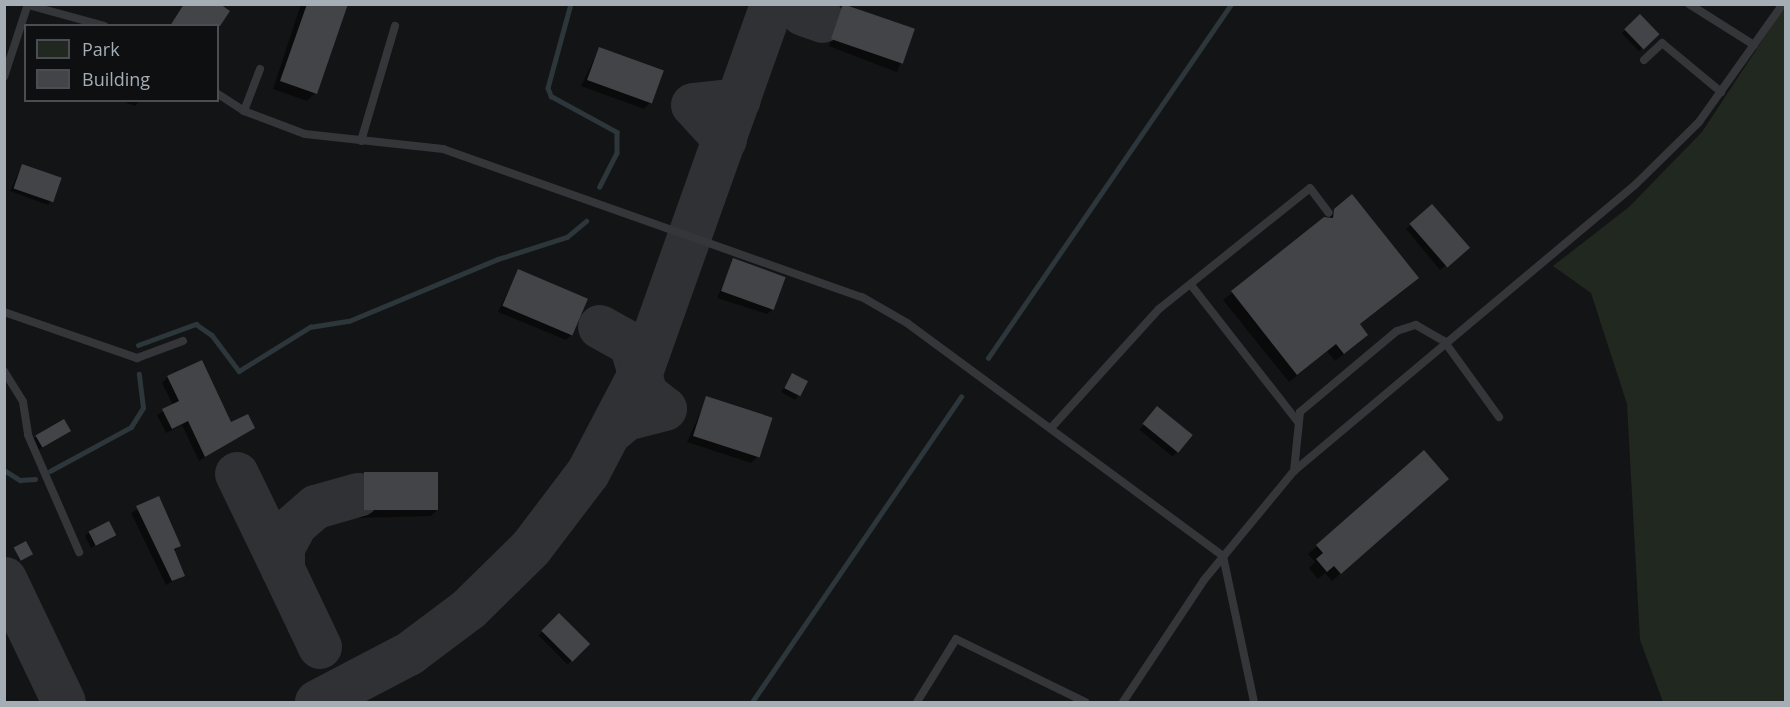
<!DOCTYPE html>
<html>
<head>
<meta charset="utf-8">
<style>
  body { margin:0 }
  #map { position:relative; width:1790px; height:707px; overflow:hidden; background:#131415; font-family:"Open Sans",sans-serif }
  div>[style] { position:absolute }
  .green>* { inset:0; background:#202820 }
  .shadow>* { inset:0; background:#0007; transform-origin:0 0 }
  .stream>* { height:4.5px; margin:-2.25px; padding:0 2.25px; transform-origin:2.25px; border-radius:2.25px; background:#2c363b }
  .taxiway>* { height:44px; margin:-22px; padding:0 22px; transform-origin:22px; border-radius:22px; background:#2f3134 }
  .building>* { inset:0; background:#424448; transform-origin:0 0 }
  .lane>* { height:8px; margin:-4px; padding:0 4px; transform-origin:4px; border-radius:4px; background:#34363a }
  span { translate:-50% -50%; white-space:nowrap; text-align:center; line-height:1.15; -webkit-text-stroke:6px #0e0f10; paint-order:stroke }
  .frame { position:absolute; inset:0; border:6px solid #a5adb5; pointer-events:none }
  .legend { position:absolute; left:24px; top:24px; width:195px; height:78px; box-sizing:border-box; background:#0e0f10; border:2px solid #4a4e52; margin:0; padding:8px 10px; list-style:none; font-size:18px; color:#a5adb5 }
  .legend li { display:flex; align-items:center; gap:12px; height:30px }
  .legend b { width:30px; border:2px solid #4a4e52 }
</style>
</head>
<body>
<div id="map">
  <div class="green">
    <div style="clip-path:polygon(1785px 6px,1785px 702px,1663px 702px,1640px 640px,1627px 404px,1591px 293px,1553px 266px,1629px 207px,1702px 132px)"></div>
  </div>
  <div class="shadow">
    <div style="clip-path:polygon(301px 4px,348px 4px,315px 93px,307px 101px,273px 89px)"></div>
    <div style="left:845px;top:4px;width:73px;height:45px;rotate:21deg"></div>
    <div style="left:1640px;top:16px;width:25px;height:25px;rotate:47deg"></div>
    <div style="clip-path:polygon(599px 49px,650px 103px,644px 109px,581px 86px)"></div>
    <div style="clip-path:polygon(119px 100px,140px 100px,135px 106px)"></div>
    <div style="clip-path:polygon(22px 165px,51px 201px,48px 205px,10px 191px)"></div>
    <div style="clip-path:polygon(1432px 206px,1464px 251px,1440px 270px,1406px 229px)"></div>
    <div style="clip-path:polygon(1335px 210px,1409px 286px,1359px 325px,1358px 343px,1335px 361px,1327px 351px,1289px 382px,1223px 300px)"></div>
    <div style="clip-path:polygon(734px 260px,774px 308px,767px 314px,717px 298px)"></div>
    <div style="clip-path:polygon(518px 271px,572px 334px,566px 340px,498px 312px)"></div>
    <div style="clip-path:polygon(793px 375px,798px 396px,795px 400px,781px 392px)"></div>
    <div style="clip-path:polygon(168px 377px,230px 424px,253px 428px,199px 461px,182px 425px,166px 433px,157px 415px,173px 405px,162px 383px)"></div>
    <div style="clip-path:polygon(707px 398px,757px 457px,751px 463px,687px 442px)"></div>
    <div style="left:1157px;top:408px;width:43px;height:28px;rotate:39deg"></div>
    <div style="left:63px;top:421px;width:12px;height:36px;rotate:59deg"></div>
    <div style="clip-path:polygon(1423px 453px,1439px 487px,1332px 581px,1325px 573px,1318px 579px,1309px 568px,1315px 562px,1308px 554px)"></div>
    <div style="clip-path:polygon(365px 475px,437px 510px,431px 516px,359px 518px,359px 481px)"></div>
    <div style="clip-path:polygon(158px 498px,180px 545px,174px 551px,184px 575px,166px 585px,131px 513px)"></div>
    <div style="clip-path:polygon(89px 532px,114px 534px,91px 548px,85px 536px)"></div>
    <div style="clip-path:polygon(15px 549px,30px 555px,19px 560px)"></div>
    <div style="left:559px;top:615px;width:41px;height:29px;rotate:45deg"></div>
  </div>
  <div class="stream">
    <div style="left:571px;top:4px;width:87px;rotate:105.3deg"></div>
    <div style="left:548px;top:88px;width:9px;rotate:69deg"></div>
    <div style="left:551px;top:96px;width:75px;rotate:28.6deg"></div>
    <div style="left:617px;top:132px;width:21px;rotate:90deg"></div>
    <div style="left:617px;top:153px;width:38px;rotate:117deg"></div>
    <div style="left:138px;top:345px;width:62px;rotate:-19.9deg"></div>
    <div style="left:196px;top:324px;width:19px;rotate:35deg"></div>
    <div style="left:212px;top:335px;width:45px;rotate:53.1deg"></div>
    <div style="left:239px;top:371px;width:84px;rotate:-31.8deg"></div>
    <div style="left:310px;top:327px;width:39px;rotate:-9deg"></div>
    <div style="left:349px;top:321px;width:161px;rotate:-22.6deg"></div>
    <div style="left:498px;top:259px;width:72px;rotate:-17.7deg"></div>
    <div style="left:567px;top:237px;width:25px;rotate:-40deg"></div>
    <div style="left:988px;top:358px;width:429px;rotate:-55.5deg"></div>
    <div style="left:4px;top:470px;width:19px;rotate:32deg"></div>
    <div style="left:20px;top:480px;width:15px;rotate:-4deg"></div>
    <div style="left:50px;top:471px;width:92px;rotate:-28.5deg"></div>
    <div style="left:131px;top:427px;width:22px;rotate:-58deg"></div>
    <div style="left:143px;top:408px;width:34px;rotate:-97deg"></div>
    <div style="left:752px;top:702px;width:370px;rotate:-55.6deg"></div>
  </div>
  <div class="taxiway">
    <div style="left:803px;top:14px;width:21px;rotate:19deg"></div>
    <div style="left:725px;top:140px;width:47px;rotate:-132.4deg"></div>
    <div style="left:693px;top:105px;width:46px;rotate:-6.2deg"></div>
    <div style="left:600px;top:327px;width:35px;rotate:29deg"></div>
    <div style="left:631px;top:344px;width:52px;rotate:73.3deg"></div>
    <div style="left:646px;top:394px;width:24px;rotate:38deg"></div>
    <div style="left:665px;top:409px;width:40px;rotate:165.6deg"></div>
    <div style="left:626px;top:419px;width:16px;rotate:140deg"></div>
    <div style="left:237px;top:474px;width:106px;rotate:64.2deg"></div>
    <div style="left:5px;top:579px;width:136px;rotate:64.4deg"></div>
    <div style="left:320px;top:647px;width:86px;rotate:-115.4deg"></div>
    <div style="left:283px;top:569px;width:21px;rotate:-90deg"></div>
    <div style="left:283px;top:548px;width:26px;rotate:-62deg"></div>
    <div style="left:295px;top:525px;width:28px;rotate:-41deg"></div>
    <div style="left:316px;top:507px;width:44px;rotate:-15.9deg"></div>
    <div style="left:317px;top:702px;width:104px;rotate:-27.6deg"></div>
    <div style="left:409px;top:654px;width:75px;rotate:-36.9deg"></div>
    <div style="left:469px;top:609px;width:87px;rotate:-44.5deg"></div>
    <div style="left:531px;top:548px;width:94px;rotate:-52.8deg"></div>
    <div style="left:588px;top:473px;width:116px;rotate:-62.3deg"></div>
    <div style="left:642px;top:370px;width:388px;rotate:-70.4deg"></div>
  </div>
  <div class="building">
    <div style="clip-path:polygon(184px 4px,220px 4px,230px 11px,220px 26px,170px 26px)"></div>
    <div style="clip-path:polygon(307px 4px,348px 4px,317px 94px,280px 81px)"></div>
    <div style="left:843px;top:4px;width:76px;height:37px;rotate:19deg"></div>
    <div style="left:1640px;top:14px;width:28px;height:22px;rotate:46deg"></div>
    <div style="left:599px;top:47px;width:69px;height:35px;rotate:20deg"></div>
    <div style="left:22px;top:164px;width:42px;height:26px;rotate:19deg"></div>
    <div style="clip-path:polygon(1352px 194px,1419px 278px,1360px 324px,1368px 335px,1344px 354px,1336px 344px,1297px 375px,1231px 291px,1324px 217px,1333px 218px,1334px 209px)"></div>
    <div style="left:1432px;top:204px;width:58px;height:30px;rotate:49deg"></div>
    <div style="left:733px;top:258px;width:56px;height:35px;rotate:20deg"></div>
    <div style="left:518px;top:269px;width:76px;height:40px;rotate:23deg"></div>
    <div style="clip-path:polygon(202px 360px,231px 422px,248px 414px,255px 428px,205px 457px,188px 421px,172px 429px,162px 409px,179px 401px,167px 376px)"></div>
    <div style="left:792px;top:373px;width:18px;height:17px;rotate:27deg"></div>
    <div style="left:706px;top:396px;width:70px;height:42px;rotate:18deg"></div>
    <div style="left:1157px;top:406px;width:46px;height:23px;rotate:39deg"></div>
    <div style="left:64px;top:419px;width:14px;height:33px;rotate:60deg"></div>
    <div style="clip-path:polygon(1424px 450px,1449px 479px,1341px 574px,1334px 566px,1327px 572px,1316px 559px,1323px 553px,1316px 545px)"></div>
    <div style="left:438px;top:472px;width:38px;height:74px;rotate:90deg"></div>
    <div style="clip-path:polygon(159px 496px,181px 546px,174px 549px,185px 576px,172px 581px,136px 506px)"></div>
    <div style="left:109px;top:521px;width:16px;height:23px;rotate:63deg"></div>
    <div style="left:26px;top:541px;width:15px;height:14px;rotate:62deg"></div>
    <div style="left:559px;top:613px;width:44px;height:25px;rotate:45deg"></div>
  </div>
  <div class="lane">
    <div style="left:1689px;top:4px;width:77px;rotate:32.2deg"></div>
    <div style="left:28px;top:5px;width:79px;rotate:15.4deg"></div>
    <div style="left:1644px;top:60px;width:25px;rotate:-43deg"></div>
    <div style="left:1662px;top:43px;width:77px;rotate:39.7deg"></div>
    <div style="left:4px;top:77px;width:77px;rotate:-71.8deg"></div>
    <div style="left:218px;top:94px;width:31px;rotate:33deg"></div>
    <div style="left:244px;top:111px;width:65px;rotate:20.7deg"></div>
    <div style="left:305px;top:134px;width:139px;rotate:6.2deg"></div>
    <div style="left:443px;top:149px;width:444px;rotate:19.5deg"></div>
    <div style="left:862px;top:297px;width:52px;rotate:30deg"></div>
    <div style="left:907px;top:323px;width:393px;rotate:36.4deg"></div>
    <div style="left:1223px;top:556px;width:149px;rotate:78deg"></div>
    <div style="left:244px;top:111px;width:45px;rotate:-69.1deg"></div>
    <div style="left:361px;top:141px;width:120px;rotate:-73.5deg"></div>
    <div style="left:1191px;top:285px;width:174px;rotate:52deg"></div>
    <div style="left:4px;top:312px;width:141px;rotate:19.1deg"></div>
    <div style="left:137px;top:358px;width:49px;rotate:-20.3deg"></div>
    <div style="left:4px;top:371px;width:36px;rotate:58deg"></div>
    <div style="left:23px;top:402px;width:33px;rotate:81deg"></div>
    <div style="left:28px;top:435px;width:128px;rotate:66.4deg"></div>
    <div style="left:1051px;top:428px;width:161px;rotate:-47.8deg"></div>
    <div style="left:1159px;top:309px;width:193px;rotate:-38.7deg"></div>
    <div style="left:1310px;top:188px;width:31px;rotate:53deg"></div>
    <div style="left:1294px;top:471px;width:59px;rotate:-84.2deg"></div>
    <div style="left:1300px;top:412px;width:126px;rotate:-39.9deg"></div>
    <div style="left:1397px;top:331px;width:20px;rotate:-18deg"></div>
    <div style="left:1416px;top:325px;width:32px;rotate:30deg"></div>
    <div style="left:1444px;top:341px;width:94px;rotate:54.1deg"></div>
    <div style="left:917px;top:702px;width:74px;rotate:-58.2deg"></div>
    <div style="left:956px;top:639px;width:144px;rotate:26deg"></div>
    <div style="left:1123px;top:702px;width:146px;rotate:-56.4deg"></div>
    <div style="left:1204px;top:580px;width:141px;rotate:-50.5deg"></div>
    <div style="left:1294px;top:471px;width:445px;rotate:-40deg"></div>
    <div style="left:1635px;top:185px;width:90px;rotate:-44.5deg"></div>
    <div style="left:1699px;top:122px;width:145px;rotate:-54.6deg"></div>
  </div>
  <div class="frame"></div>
  <ul class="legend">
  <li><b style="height:16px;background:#202820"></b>Park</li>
  <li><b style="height:16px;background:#424448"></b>Building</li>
  </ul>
</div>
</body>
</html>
